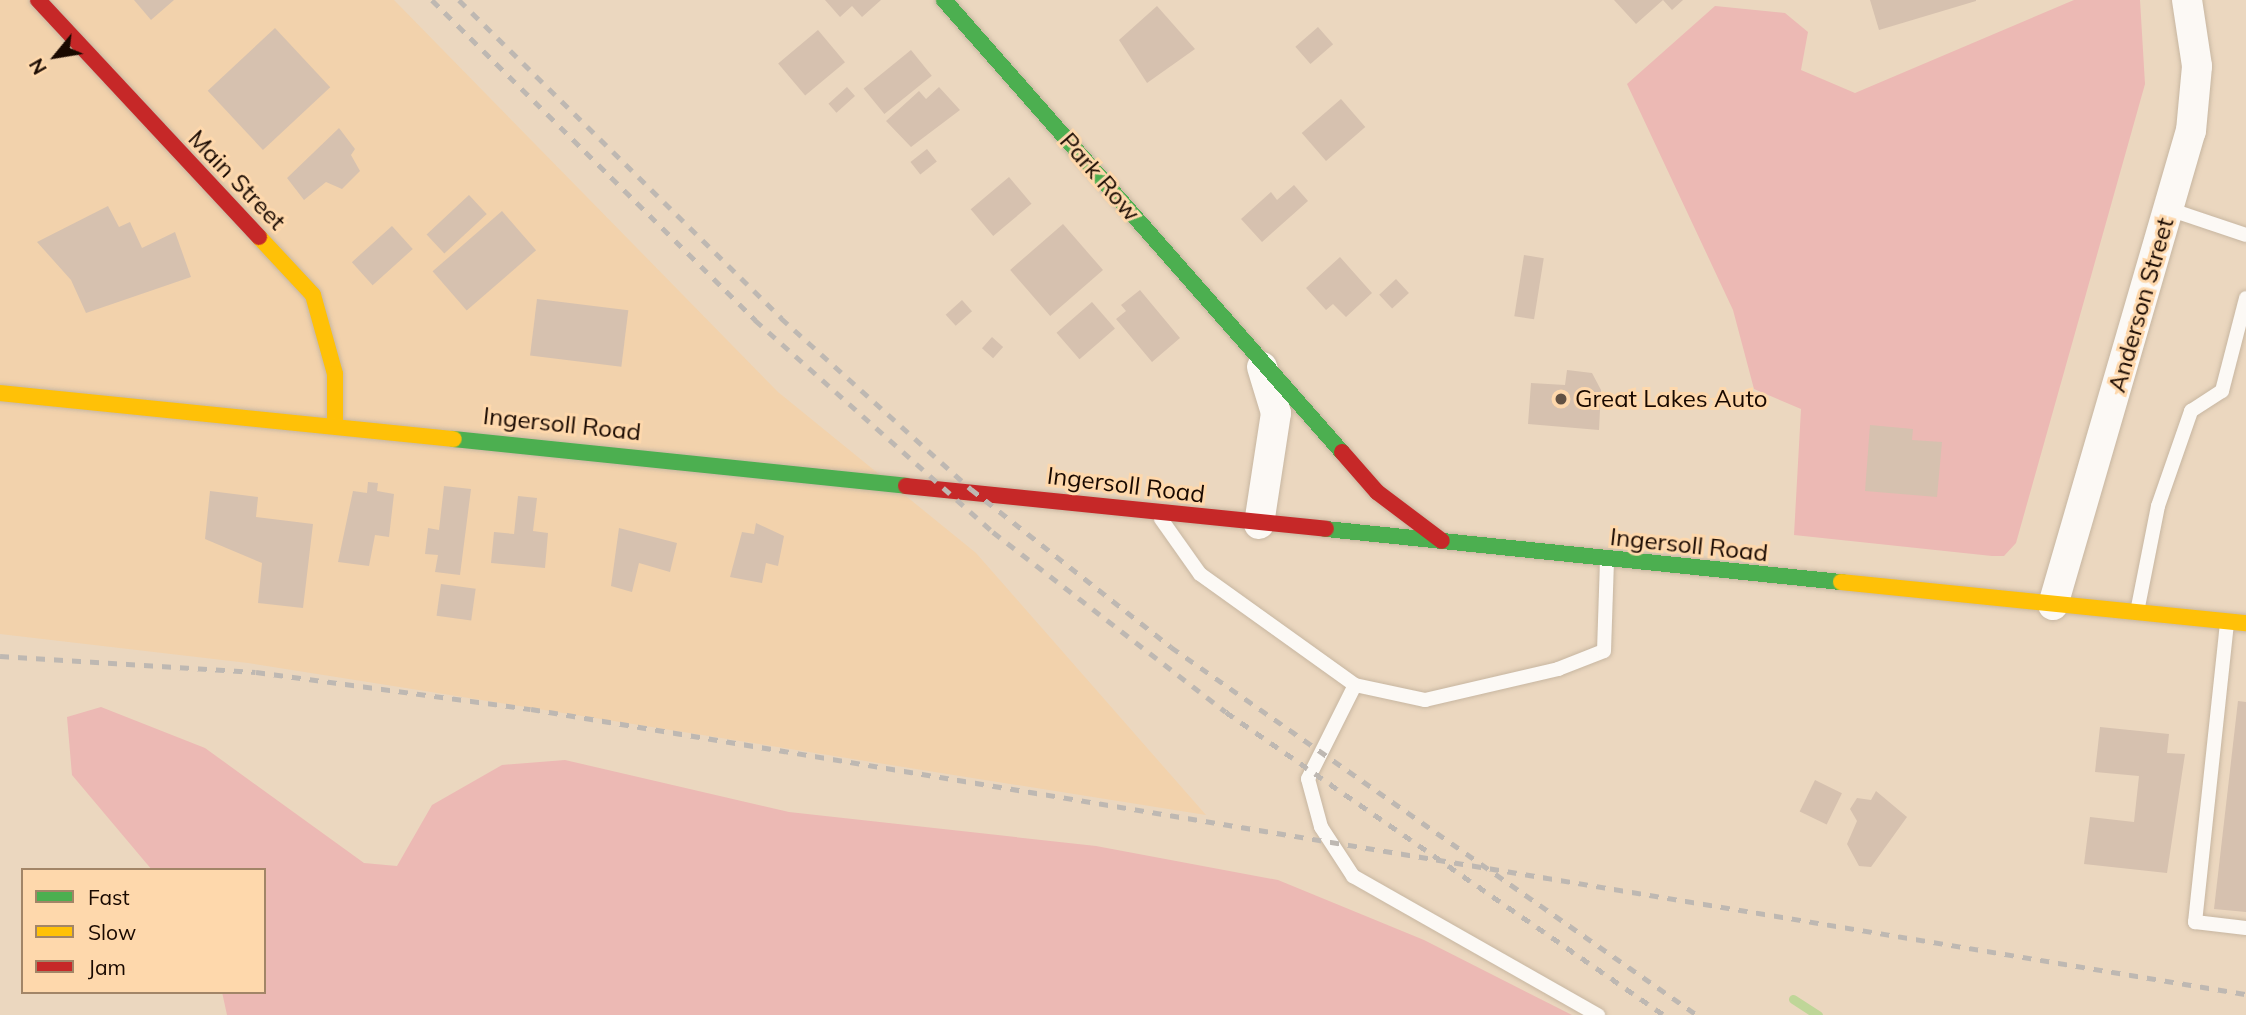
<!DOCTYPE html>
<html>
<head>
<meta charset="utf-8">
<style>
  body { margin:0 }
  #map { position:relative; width:2246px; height:1015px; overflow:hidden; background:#ebd7bf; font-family:Mulish,sans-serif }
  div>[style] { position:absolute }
  .built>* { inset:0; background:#f2d2ac }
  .green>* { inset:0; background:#ecb9b4 }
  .stream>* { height:9px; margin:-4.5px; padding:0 4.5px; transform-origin:4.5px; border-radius:4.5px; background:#bfd698 }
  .building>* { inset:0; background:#d6c1af; transform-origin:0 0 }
  .roads { filter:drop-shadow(0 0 2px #c7b6a1) drop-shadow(0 0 2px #c7b6a1) }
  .lane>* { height:14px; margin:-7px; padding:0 7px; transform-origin:7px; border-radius:7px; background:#fcf9f5 }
  .street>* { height:30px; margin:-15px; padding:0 15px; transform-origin:15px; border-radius:15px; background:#fcf9f5 }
  .fast>* { height:16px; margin:-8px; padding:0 8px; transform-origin:8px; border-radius:8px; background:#4caf50 }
  .slow>* { height:16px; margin:-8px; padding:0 8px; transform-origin:8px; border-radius:8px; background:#ffc107 }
  .jam>* { height:16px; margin:-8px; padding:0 8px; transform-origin:8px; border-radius:8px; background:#c62828 }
  .rail>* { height:5px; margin-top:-2.5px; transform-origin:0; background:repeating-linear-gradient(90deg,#beb8b2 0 9px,transparent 0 18px) }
  .dots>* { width:19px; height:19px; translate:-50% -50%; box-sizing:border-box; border:4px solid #fed8ac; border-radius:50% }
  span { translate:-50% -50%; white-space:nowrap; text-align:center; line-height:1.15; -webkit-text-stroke:6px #fed8ac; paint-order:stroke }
  .street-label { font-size:24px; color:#190900 }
  .poi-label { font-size:24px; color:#190900 }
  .left { translate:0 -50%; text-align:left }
  .legend { position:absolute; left:21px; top:868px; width:245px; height:126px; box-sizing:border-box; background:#fed8ac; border:2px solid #a28567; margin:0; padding:9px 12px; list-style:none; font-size:21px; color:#190900 }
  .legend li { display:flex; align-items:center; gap:14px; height:35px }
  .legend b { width:35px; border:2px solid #a28567 }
  .north { position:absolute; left:21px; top:21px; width:70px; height:70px; -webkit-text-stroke:5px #fed8ac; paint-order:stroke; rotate:240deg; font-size:19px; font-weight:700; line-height:28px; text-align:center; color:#190900 }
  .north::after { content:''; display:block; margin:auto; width:24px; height:32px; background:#190900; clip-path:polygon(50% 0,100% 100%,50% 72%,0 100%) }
</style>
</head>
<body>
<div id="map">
  <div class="built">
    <div style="clip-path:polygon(0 0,394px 0,778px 392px,976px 553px,1206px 815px,248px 663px,0 634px)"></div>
  </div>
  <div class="green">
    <div style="clip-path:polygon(2074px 0,2140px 0,2145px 84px,2016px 543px,2004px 556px,1992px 556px,1794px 535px,1801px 409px,1754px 389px,1733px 310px,1627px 84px,1715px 6px,1785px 13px,1808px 32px,1801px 70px,1855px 93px)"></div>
    <div style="clip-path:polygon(101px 707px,205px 748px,364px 863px,397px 866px,432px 805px,502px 765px,565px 760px,789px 812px,1096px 846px,1278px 880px,1424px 940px,1572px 1015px,227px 1015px,222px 992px,264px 992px,264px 870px,152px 870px,72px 775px,67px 717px)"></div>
  </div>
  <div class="stream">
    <div style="left:1793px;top:999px;width:30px;rotate:33deg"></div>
  </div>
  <div class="building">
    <div style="clip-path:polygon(134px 0,174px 0,151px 20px)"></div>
    <div style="clip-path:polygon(825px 0,881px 0,862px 17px,852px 6px,840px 17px)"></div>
    <div style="clip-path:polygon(1614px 0,1683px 0,1672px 10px,1663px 0,1636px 24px)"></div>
    <div style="clip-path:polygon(1870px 0,1976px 0,1976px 1px,1879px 30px)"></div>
    <div style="clip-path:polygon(1157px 6px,1195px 49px,1147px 83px,1119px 40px)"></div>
    <div style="left:1318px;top:27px;width:23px;height:30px;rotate:49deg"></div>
    <div style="left:275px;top:28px;width:81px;height:92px;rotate:47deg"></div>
    <div style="left:818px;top:30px;width:42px;height:52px;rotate:50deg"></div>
    <div style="left:911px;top:50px;width:33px;height:61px;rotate:51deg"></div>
    <div style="left:847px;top:87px;width:12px;height:25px;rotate:48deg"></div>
    <div style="clip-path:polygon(939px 87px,960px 110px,911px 147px,886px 121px,919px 91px,926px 99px)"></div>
    <div style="left:1341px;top:99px;width:37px;height:52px;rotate:49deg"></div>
    <div style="clip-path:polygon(339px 128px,355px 149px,351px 155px,360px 171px,342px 189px,326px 182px,304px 200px,287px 178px)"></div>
    <div style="left:927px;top:149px;width:16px;height:21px;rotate:52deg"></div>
    <div style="left:1009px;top:177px;width:35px;height:50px;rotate:50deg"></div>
    <div style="clip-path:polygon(1294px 185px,1308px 201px,1262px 242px,1241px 219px,1271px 192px,1277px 200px)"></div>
    <div style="left:469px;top:195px;width:26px;height:58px;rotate:47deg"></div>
    <div style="clip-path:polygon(108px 206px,119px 227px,130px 222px,142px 248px,175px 232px,191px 277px,86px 313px,71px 280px,37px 242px)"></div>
    <div style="left:502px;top:211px;width:52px;height:92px;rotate:49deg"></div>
    <div style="left:1063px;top:224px;width:61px;height:70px;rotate:49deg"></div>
    <div style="left:392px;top:226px;width:31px;height:54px;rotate:48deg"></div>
    <div style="left:1524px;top:255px;width:20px;height:62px;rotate:9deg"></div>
    <div style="clip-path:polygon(1340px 257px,1372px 293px,1346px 317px,1333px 304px,1326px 310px,1306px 288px)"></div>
    <div style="left:1396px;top:279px;width:19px;height:23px;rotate:47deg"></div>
    <div style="clip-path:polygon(1140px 290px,1180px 338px,1152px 362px,1116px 319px,1126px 311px,1121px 305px)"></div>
    <div style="left:537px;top:299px;width:92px;height:57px;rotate:7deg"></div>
    <div style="left:962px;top:300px;width:15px;height:22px;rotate:48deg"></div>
    <div style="left:1092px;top:302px;width:35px;height:47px;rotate:49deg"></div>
    <div style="left:992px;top:337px;width:15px;height:15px;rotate:42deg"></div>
    <div style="clip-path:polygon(1567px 370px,1592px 373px,1601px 390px,1599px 430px,1528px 424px,1531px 383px,1565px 385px)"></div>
    <div style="clip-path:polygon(1870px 425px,1913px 429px,1912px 440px,1942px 442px,1937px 497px,1865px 491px)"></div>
    <div style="clip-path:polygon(368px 482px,378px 483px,377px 491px,394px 494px,389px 537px,375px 535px,369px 566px,338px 562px,353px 491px,367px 493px)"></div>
    <div style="clip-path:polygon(444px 486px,471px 489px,460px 575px,435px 572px,438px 555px,425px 554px,428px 528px,439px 530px)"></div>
    <div style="clip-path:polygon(210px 491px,258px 497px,256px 517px,313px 524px,303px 608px,258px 603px,262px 563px,205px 539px)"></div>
    <div style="clip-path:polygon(518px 496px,537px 498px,533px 531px,548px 533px,545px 568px,491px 563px,494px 532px,514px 534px)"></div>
    <div style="clip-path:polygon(756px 523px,784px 536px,778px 566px,766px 563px,762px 583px,730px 577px,742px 532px,754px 534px)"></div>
    <div style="clip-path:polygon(619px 528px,677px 543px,670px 572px,639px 563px,632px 592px,611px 586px)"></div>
    <div style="left:441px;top:584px;width:35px;height:32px;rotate:8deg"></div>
    <div style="clip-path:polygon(2238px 701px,2246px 702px,2246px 912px,2214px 909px)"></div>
    <div style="clip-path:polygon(2100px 727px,2169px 734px,2167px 753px,2185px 754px,2167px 873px,2084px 864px,2090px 817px,2134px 822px,2139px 776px,2095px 772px)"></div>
    <div style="left:1815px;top:780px;width:30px;height:35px;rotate:26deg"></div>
    <div style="clip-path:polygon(1876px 791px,1907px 817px,1871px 867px,1859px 866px,1847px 844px,1857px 821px,1850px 809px,1857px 798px,1871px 800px)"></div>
  </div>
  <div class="roads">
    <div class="lane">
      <div style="left:2169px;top:209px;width:81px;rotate:18.7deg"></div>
      <div style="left:1161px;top:519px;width:67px;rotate:54.7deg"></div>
      <div style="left:1200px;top:574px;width:191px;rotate:35.6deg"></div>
      <div style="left:1355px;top:685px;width:72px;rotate:12.1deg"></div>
      <div style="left:1425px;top:700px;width:137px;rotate:-13.1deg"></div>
      <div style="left:1558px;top:669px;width:49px;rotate:-21.4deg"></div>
      <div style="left:1604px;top:651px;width:91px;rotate:-88.1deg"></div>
      <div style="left:2137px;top:612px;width:108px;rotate:-78.8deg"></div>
      <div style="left:2158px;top:506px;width:101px;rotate:-70.8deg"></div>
      <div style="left:2191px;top:411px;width:37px;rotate:-33deg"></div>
      <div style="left:2222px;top:391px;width:96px;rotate:-75.5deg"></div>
      <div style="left:2227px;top:623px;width:301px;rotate:96.1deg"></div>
      <div style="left:2195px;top:922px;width:51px;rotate:6.7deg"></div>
      <div style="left:1355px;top:685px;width:105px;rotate:116.6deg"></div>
      <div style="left:1308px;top:779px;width:50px;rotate:74.8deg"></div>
      <div style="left:1321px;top:827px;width:59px;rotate:56.9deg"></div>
      <div style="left:1353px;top:876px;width:282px;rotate:29.6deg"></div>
    </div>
    <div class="street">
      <div style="left:1259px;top:524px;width:112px;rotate:-81.3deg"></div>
      <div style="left:1276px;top:413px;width:48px;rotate:-106.9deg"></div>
      <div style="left:2053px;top:605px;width:494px;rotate:-73.8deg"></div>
      <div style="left:2191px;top:131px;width:65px;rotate:-84.7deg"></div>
      <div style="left:2197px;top:66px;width:67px;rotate:-98.6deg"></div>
    </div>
    <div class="fast">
      <div style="left:944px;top:0;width:602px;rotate:48.64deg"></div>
      <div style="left:454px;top:439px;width:454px;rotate:5.9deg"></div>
      <div style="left:1326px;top:529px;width:518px;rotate:5.88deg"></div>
    </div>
    <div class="slow">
      <div style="left:259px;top:237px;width:79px;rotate:47deg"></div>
      <div style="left:313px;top:295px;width:82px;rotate:74.4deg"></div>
      <div style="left:335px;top:374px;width:49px;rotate:90deg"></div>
      <div style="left:0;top:393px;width:456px;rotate:5.8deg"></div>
      <div style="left:1841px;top:582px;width:407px;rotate:5.8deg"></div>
    </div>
    <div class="jam">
      <div style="left:38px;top:0;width:324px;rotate:47deg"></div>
      <div style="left:1342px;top:452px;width:53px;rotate:48.8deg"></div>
      <div style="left:1377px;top:492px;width:81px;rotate:37deg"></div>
      <div style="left:906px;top:486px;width:422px;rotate:5.8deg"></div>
    </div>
  </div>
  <div class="rail">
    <div style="left:432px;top:0;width:455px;rotate:44.7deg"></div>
    <div style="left:755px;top:320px;width:319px;rotate:41.7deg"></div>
    <div style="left:993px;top:532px;width:294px;rotate:37.7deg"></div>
    <div style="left:1226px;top:712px;width:533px;rotate:34.67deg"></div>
    <div style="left:459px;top:0;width:453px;rotate:44.6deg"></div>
    <div style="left:781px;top:318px;width:256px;rotate:42deg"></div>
    <div style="left:971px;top:489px;width:255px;rotate:38.3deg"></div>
    <div style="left:1171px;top:647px;width:642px;rotate:34.98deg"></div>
    <div style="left:0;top:656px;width:256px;rotate:3.6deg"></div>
    <div style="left:256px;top:672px;width:277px;rotate:7.7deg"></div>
    <div style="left:531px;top:709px;width:1739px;rotate:9.44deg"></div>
  </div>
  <div class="dots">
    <div style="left:1561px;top:399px;background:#625143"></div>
  </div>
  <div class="street-label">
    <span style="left:1100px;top:177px;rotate:49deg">Park Row</span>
    <span style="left:237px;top:180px;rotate:46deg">Main Street</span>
    <span style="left:2141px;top:305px;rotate:-74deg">Anderson Street</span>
    <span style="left:562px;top:424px;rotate:6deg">Ingersoll Road</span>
    <span style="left:1126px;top:485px;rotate:7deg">Ingersoll Road</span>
    <span style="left:1689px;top:545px;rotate:6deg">Ingersoll Road</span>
  </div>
  <div class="poi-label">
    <span class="left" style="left:1575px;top:399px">Great Lakes Auto</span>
  </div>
  <ul class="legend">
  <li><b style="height:9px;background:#4caf50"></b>Fast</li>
  <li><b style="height:9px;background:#ffc107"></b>Slow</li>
  <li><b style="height:9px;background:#c62828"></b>Jam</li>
  </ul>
  <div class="north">N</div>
</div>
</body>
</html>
